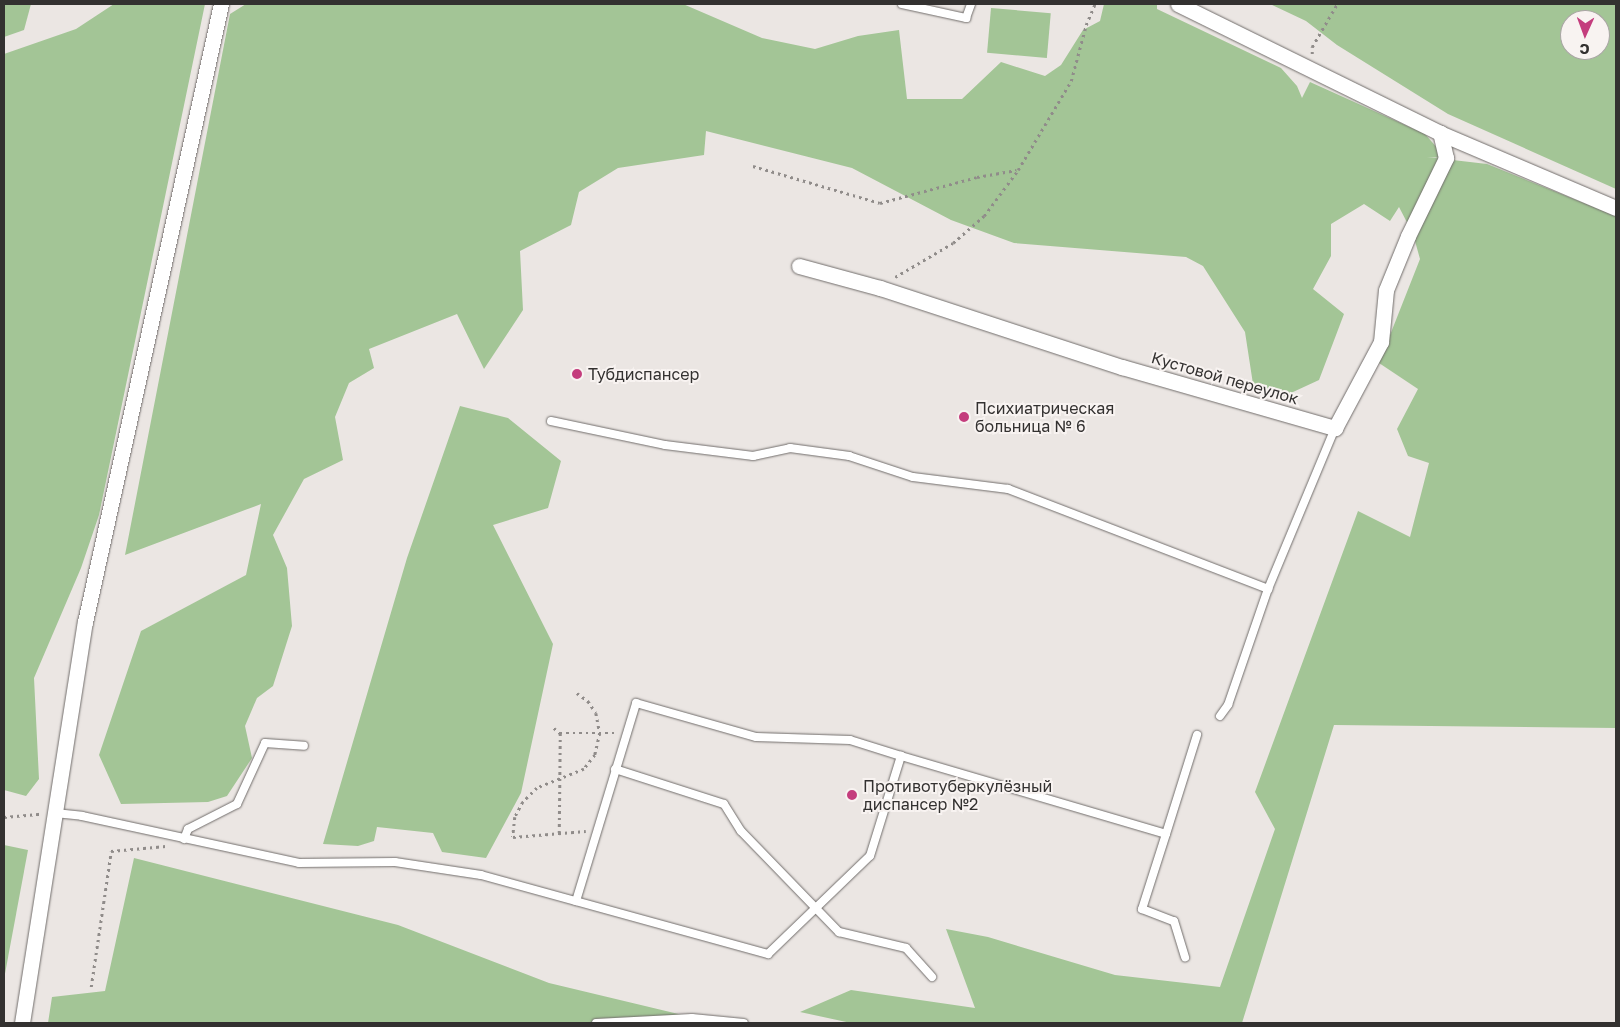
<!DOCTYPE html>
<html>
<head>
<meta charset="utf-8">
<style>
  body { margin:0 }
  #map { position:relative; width:1620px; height:1027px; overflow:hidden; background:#ebe6e3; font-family:"Golos Text",sans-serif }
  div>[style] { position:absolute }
  .green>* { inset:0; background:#a3c596; transform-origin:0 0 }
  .path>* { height:2.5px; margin-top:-1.25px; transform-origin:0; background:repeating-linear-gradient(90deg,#908c8a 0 2.5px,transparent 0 6.5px) }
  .roads { filter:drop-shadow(0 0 1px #716d6b) drop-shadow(0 0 1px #716d6b) }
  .lane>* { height:8px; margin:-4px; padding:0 4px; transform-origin:4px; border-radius:4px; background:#fff }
  .street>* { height:15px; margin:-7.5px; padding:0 7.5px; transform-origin:7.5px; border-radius:7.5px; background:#fff }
  .dots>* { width:14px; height:14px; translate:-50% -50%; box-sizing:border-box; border:2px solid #f8f3f1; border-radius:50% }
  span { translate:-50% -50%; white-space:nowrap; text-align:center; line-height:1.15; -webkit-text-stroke:4px #f8f3f1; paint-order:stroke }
  .poi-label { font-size:16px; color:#333130 }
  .left { translate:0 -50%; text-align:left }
  .street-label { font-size:16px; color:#333130 }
  .frame { position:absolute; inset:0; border:5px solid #333130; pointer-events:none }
  .north { position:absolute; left:1560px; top:10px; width:50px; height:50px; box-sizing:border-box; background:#f8f3f1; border:1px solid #a9a5a4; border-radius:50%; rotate:182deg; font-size:14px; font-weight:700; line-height:20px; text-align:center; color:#333130 }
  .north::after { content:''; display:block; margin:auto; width:18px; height:22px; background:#c43d7d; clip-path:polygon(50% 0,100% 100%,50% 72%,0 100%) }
</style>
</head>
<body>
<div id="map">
  <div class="green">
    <div style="clip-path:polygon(4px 4px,31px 4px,24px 30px,4px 37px)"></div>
    <div style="clip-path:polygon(114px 4px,205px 4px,99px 515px,81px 568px,34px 678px,39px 779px,26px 796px,4px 790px,4px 54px,76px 29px)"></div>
    <div style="clip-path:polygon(246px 4px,683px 4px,762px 38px,815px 49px,858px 36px,899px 30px,907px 99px,962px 99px,1001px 62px,1045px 76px,1061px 65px,1083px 30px,1100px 21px,1104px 4px,1157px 4px,1157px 9px,1281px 68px,1297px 86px,1302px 98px,1310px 82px,1425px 134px,1446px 158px,1427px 157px,1487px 164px,1616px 216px,1616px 728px,1334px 725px,1242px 1023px,851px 1023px,800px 1012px,851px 990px,975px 1008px,946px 929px,988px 937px,1115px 975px,1220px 987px,1275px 829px,1255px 792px,1358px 511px,1410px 537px,1429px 463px,1408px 456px,1397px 429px,1418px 389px,1379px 363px,1420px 259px,1413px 234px,1399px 207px,1390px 221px,1364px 204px,1331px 224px,1331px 256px,1313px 289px,1344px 314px,1319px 380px,1280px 398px,1253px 384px,1245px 332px,1203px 266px,1186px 257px,1014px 243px,951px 220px,852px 168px,706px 131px,704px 155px,618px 168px,579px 192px,571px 225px,520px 251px,523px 310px,484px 369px,457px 314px,369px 349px,374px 368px,349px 383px,335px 417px,343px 460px,304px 479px,273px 535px,287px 568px,292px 626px,273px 686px,257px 698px,245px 726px,252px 758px,227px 796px,208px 802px,121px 804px,99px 755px,141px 631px,246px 575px,261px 504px,125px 555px,230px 14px)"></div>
    <div style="clip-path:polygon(evenodd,1270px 4px,1616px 4px,1616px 189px,1448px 114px,1337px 45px,1306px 21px,1270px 4px,1570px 20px,1600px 20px,1600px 50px,1570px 50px,1570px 20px)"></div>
    <div style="left:991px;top:8px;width:60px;height:45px;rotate:5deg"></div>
    <div style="clip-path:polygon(460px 406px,508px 418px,561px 461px,548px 508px,493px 525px,553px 644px,521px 793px,486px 858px,442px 852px,433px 833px,377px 827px,374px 841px,358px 846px,323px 844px,407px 558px)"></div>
    <div style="clip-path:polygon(4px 845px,28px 850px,4px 979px)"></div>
    <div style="clip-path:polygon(134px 858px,398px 925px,549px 983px,716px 1023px,48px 1023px,52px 997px,105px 991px)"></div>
  </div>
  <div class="path">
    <div style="left:1312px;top:54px;width:7px;rotate:-90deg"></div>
    <div style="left:1312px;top:47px;width:50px;rotate:-59.8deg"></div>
    <div style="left:753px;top:166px;width:132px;rotate:16.2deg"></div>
    <div style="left:880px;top:203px;width:100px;rotate:-15deg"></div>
    <div style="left:977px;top:177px;width:40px;rotate:-10deg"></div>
    <div style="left:895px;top:277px;width:67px;rotate:-30.4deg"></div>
    <div style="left:953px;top:243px;width:41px;rotate:-41.1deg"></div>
    <div style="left:984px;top:216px;width:57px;rotate:-53.5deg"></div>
    <div style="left:1018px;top:170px;width:104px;rotate:-59.2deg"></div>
    <div style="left:1071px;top:81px;width:58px;rotate:-75deg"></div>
    <div style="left:1086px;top:25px;width:23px;rotate:-67deg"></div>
    <div style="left:577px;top:693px;width:14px;rotate:36deg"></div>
    <div style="left:588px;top:701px;width:14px;rotate:56deg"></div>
    <div style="left:596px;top:713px;width:20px;rotate:79deg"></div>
    <div style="left:600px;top:733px;width:23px;rotate:103deg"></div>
    <div style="left:595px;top:755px;width:18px;rotate:128deg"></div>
    <div style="left:584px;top:769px;width:51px;rotate:158deg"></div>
    <div style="left:537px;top:788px;width:20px;rotate:135deg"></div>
    <div style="left:523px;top:802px;width:17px;rotate:118deg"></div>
    <div style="left:515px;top:817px;width:20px;rotate:96deg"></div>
    <div style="left:513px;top:837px;width:73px;rotate:-4.7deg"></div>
    <div style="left:554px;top:728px;width:8px;rotate:40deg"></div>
    <div style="left:560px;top:733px;width:56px"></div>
    <div style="left:4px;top:817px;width:37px;rotate:-5deg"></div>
    <div style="left:559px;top:833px;width:100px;rotate:-89.4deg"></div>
    <div style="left:91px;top:987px;width:137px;rotate:-81.6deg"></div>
    <div style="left:111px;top:851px;width:55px;rotate:-5.2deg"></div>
  </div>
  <div class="roads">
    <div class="lane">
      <div style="left:902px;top:4px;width:66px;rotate:12.3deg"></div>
      <div style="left:966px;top:18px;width:15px;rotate:-70deg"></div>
      <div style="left:551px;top:421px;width:116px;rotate:11.9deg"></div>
      <div style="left:665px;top:445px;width:89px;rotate:7.1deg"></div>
      <div style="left:753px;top:456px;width:38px;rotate:-12deg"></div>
      <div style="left:790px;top:448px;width:60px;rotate:7.7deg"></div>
      <div style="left:849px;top:456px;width:67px;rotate:18.2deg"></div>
      <div style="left:913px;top:477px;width:96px;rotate:7.2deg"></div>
      <div style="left:1008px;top:489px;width:279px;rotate:21deg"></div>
      <div style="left:1268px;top:589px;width:174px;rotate:-67.4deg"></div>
      <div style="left:1220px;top:716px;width:14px;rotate:-54deg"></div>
      <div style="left:1228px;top:705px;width:123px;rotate:-71deg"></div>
      <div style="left:615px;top:769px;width:114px;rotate:17.8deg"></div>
      <div style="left:724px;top:804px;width:32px;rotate:58deg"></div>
      <div style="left:741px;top:831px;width:141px;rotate:45.9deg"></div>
      <div style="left:839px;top:932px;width:69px;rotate:13.4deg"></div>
      <div style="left:906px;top:948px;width:39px;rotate:48deg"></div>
      <div style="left:55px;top:813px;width:27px;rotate:6deg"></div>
      <div style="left:82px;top:816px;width:222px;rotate:12.2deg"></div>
      <div style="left:299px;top:863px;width:96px;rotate:-0.6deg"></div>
      <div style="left:395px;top:862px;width:87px;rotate:8.6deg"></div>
      <div style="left:481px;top:875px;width:298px;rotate:15.4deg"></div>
      <div style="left:768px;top:954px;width:141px;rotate:-43.9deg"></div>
      <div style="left:870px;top:856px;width:105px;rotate:-72.8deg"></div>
      <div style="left:901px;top:756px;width:276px;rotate:16.4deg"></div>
      <div style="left:1166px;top:834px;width:104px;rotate:-72.6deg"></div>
      <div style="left:1166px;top:834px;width:79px;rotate:107.7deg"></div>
      <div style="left:1142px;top:909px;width:34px;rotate:21deg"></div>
      <div style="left:1174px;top:921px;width:38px;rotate:73deg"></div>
      <div style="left:184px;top:839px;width:11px;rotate:-68deg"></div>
      <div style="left:188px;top:829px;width:55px;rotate:-27deg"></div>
      <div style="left:237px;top:804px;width:67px;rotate:-65.3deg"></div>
      <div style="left:265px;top:743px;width:39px;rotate:4deg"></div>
      <div style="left:576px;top:901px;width:207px;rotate:-73.1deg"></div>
      <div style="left:636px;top:703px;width:125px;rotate:15.8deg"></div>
      <div style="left:756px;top:737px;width:94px;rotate:1.8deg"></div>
      <div style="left:850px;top:740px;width:53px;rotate:17.4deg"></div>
      <div style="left:596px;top:1023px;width:96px;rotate:-3deg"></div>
      <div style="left:692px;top:1018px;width:52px;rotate:5.5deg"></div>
    </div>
    <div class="street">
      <div style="left:1178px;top:4px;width:292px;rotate:26.2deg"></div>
      <div style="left:1440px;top:133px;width:191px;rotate:23.1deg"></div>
      <div style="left:799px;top:266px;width:84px;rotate:15.2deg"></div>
      <div style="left:880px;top:288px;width:255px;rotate:18.1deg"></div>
      <div style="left:1122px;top:367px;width:222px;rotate:16deg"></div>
      <div style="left:1335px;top:428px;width:98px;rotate:-61.9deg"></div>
      <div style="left:1381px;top:342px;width:52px;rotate:-84.5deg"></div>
      <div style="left:1386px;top:290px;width:58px;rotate:-67.8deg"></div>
      <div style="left:1408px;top:236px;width:87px;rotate:-64deg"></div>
      <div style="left:1446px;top:158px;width:26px;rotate:-103deg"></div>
      <div style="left:22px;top:1023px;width:406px;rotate:-81.1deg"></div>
      <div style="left:85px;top:622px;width:633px;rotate:-77.59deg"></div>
    </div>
  </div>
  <div class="dots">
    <div style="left:577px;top:374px;background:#c43d7d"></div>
    <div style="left:964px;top:417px;background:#c43d7d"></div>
    <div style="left:852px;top:795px;background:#c43d7d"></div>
  </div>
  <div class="poi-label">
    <span class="left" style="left:588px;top:374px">Тубдиспансер</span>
    <span class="left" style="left:975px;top:417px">Психиатрическая<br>больница № 6</span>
    <span class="left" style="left:863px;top:795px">Противотуберкулёзный<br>диспансер №2</span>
  </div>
  <div class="street-label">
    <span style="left:1225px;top:378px;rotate:16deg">Кустовой переулок</span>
  </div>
  <div class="frame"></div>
  <div class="north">С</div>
</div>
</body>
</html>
